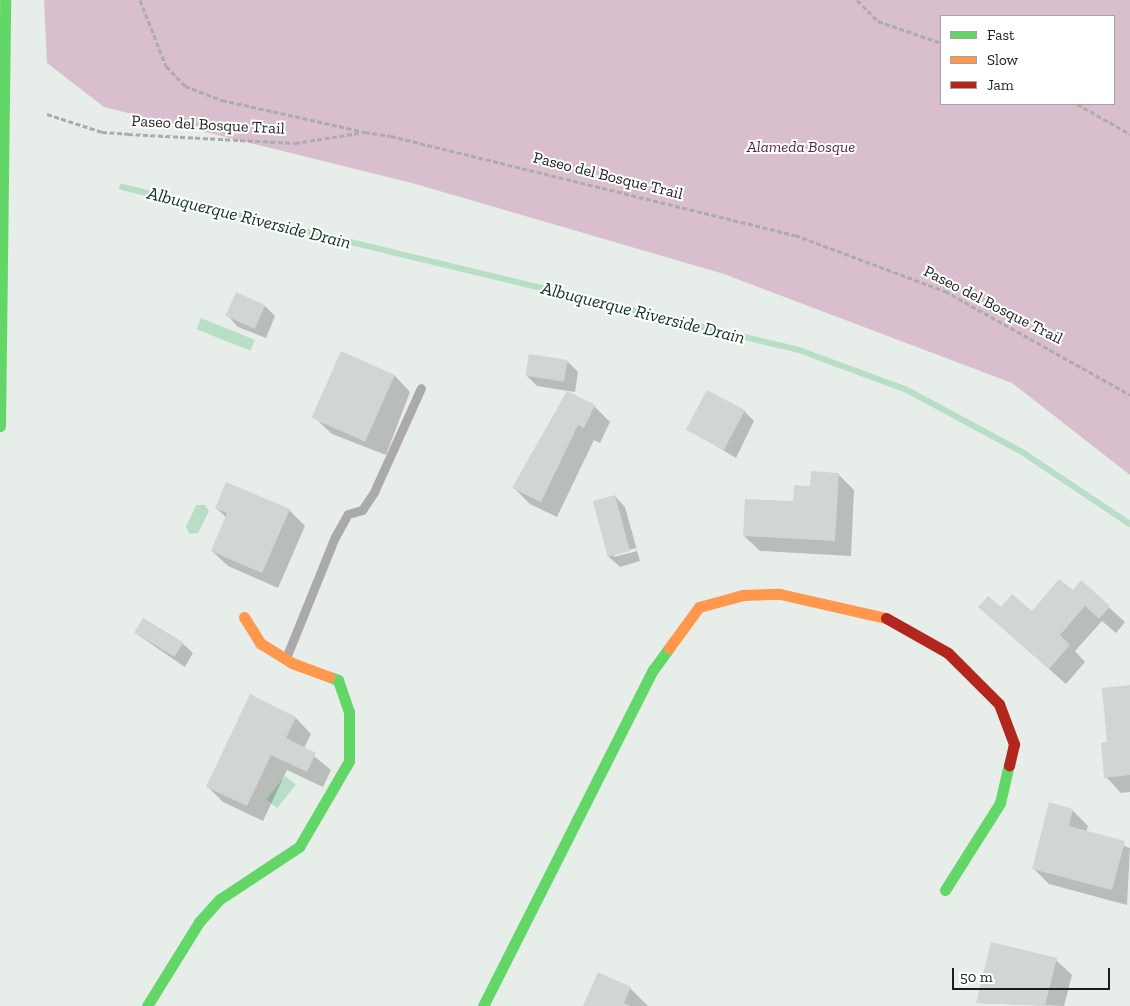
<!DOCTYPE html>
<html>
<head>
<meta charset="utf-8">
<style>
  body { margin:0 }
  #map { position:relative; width:1130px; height:1006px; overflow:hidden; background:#e7ede9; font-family:"Zilla Slab",serif }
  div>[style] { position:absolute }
  .forest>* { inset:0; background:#d9bfcd }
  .water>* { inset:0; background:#b9dec6; transform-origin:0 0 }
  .shadow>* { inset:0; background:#0003 }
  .stream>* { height:6px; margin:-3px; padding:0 3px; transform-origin:3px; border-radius:3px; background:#b9dec6 }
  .building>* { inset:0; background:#d1d6d2; transform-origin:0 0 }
  .path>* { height:3px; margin-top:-1.5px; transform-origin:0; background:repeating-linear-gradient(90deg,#abacab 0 5px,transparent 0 7.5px) }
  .lane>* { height:9px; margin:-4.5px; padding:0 4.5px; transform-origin:4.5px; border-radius:4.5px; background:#abaaaa }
  .fast>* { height:11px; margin:-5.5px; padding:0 5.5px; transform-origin:5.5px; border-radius:5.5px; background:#63d668 }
  .slow>* { height:11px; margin:-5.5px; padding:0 5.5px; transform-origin:5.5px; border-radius:5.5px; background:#ff974d }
  .jam>* { height:11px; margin:-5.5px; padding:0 5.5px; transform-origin:5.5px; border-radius:5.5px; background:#b3261e }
  span { translate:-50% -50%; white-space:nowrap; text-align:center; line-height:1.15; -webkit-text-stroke:4px #fff; paint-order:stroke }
  .street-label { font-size:16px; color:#1a1e1b }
  .park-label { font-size:16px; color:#5b1f44; font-style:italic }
  .water-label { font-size:18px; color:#0a331e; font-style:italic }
  .legend { position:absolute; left:940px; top:15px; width:175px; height:90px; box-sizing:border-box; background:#fff; border:1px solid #a3a5a4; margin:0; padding:6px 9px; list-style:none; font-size:15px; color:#1a1e1b }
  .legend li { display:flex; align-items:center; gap:10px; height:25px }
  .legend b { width:25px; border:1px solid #a3a5a4 }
  .scale { position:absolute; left:952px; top:968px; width:158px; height:22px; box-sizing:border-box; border:2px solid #1a1e1b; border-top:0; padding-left:6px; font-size:15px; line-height:18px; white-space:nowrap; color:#1a1e1b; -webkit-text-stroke:4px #fff; paint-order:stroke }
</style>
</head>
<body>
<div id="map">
  <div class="forest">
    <div style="clip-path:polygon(evenodd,44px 0,1130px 0,1130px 475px,1012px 383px,724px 274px,412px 183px,104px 107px,47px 63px,44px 0,1114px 16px,1114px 104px,941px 104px,941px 16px,1114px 16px)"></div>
  </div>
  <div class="water">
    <div style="left:201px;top:318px;width:58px;height:12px;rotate:22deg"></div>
    <div style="clip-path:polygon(196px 505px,205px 505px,209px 511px,198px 533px,190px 534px,186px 527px)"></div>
    <div style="left:285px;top:776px;width:14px;height:30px;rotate:39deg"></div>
  </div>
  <div class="shadow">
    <div style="clip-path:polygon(265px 306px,275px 316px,266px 338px,238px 327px,228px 316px)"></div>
    <div style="clip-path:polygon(342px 352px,395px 376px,410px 392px,386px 455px,332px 434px,316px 419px)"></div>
    <div style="clip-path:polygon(568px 362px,578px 372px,575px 392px,537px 386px,527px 376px)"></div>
    <div style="clip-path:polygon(594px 406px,610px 422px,600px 443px,594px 440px,557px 517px,530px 504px,514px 488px)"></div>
    <div style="clip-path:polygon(744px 411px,754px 421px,736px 458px,688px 429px)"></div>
    <div style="clip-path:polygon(838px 474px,854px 490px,851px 556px,760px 551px,744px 536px)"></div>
    <div style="clip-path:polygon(evenodd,615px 496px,625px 507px,640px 561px,620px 567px,609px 557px,615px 496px,636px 548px,637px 551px,614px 557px,614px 554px,636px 548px)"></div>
    <div style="clip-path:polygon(216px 508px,289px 510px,305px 526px,278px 588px,228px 566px,212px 551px,227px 518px)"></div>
    <div style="clip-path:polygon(1081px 582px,1125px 622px,1116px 633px,1102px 621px,1075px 651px,1085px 662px,1066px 684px,996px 622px,1001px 608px,1032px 612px,1073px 592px)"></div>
    <div style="clip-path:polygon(135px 633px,182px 643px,193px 653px,185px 667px)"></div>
    <div style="clip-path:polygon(1130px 686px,1130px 792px,1121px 793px,1106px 777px,1109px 743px)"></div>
    <div style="clip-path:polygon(296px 718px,311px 734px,304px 748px,331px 770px,323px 787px,287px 770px,263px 821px,223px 802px,207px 786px)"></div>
    <div style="clip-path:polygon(1072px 810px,1088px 826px,1086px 832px,1130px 848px,1127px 905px,1049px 884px,1033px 868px)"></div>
    <div style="clip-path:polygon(1056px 960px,1072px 975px,1064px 1006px,977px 1003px)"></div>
    <div style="clip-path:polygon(630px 988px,648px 1006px,584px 1006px)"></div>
  </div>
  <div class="stream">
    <div style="left:122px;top:187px;width:696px;rotate:13.54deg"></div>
    <div style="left:799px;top:350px;width:115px;rotate:20.3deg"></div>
    <div style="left:907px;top:390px;width:131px;rotate:28.3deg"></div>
    <div style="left:1022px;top:452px;width:130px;rotate:33.7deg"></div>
  </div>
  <div class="building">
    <div style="left:236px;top:292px;width:32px;height:26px;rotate:24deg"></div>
    <div style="left:341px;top:351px;width:59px;height:73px;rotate:24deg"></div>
    <div style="left:529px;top:354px;width:39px;height:22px;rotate:9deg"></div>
    <div style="left:707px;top:390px;width:43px;height:45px;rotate:28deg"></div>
    <div style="clip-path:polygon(567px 391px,595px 405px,584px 428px,578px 425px,541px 502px,512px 488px)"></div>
    <div style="clip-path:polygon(811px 471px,839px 473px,835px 541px,743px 536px,745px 499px,793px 501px,794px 485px,810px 486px)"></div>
    <div style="clip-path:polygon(226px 482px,290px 509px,262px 573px,211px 551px,227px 513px,215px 508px)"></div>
    <div style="left:615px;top:495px;width:58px;height:23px;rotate:75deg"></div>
    <div style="clip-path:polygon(1059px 579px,1073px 590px,1081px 580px,1110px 606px,1099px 619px,1085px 606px,1060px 635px,1070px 645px,1049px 669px,978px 607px,988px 596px,1001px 607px,1012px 594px,1032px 611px)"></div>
    <div style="left:143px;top:618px;width:47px;height:17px;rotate:31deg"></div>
    <div style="clip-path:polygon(1130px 685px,1130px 775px,1104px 778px,1101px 743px,1107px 742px,1102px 688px)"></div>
    <div style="clip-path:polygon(250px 694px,296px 717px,286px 738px,316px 753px,307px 772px,271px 755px,247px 806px,206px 787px)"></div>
    <div style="clip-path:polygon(1049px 802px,1073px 809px,1069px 826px,1125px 841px,1112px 890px,1032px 869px)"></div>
    <div style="clip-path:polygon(991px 942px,1057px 958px,1045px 1006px,976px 1003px)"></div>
    <div style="clip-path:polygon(598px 972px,631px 987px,624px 1003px,631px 1006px,583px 1006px)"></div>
  </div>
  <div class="path">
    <div style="left:140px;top:0;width:71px;rotate:68.5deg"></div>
    <div style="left:166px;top:66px;width:28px;rotate:46deg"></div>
    <div style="left:185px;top:86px;width:40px;rotate:21deg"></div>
    <div style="left:222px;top:100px;width:142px;rotate:12.6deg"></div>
    <div style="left:857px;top:0;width:30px;rotate:45deg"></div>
    <div style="left:878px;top:21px;width:67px;rotate:19.2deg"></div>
    <div style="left:1077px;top:104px;width:61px;rotate:29.5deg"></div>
    <div style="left:47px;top:114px;width:58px;rotate:18.1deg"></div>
    <div style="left:102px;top:132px;width:26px;rotate:4deg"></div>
    <div style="left:128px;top:134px;width:167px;rotate:3.1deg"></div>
    <div style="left:295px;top:143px;width:71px;rotate:-8.9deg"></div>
    <div style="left:365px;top:132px;width:26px;rotate:9deg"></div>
    <div style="left:391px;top:136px;width:416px;rotate:13.8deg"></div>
    <div style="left:795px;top:235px;width:160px;rotate:20.5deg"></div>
    <div style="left:945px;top:291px;width:212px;rotate:29.3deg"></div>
  </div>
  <div class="lane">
    <div style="left:286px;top:658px;width:131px;rotate:-68deg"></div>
    <div style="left:335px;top:537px;width:26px;rotate:-61deg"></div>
    <div style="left:348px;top:514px;width:15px;rotate:-16deg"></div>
    <div style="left:362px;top:510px;width:22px;rotate:-56deg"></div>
    <div style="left:374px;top:492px;width:114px;rotate:-65.7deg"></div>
  </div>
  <div class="fast">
    <div style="left:0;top:426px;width:426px;rotate:-89.3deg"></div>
    <div style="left:945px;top:890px;width:103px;rotate:-57.7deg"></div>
    <div style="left:1000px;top:803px;width:39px;rotate:-77deg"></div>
    <div style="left:147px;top:1006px;width:99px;rotate:-58.2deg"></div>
    <div style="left:199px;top:922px;width:31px;rotate:-48deg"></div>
    <div style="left:220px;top:899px;width:95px;rotate:-33.4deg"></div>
    <div style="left:299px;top:847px;width:99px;rotate:-59.8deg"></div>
    <div style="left:349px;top:761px;width:49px;rotate:-90deg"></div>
    <div style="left:349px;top:712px;width:34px;rotate:-109deg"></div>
    <div style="left:338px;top:680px;width:9px;rotate:-159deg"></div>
    <div style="left:483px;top:1006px;width:377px;rotate:-63.2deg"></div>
    <div style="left:653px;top:670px;width:27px;rotate:-54deg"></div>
  </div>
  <div class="slow">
    <div style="left:244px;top:617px;width:31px;rotate:58deg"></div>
    <div style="left:260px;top:643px;width:38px;rotate:32deg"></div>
    <div style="left:292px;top:663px;width:40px;rotate:20.2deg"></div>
    <div style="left:669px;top:648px;width:51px;rotate:-53.8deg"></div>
    <div style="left:699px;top:607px;width:46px;rotate:-15.3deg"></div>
    <div style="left:743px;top:595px;width:37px;rotate:-2deg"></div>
    <div style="left:780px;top:594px;width:109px;rotate:12.8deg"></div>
  </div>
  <div class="jam">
    <div style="left:886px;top:618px;width:71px;rotate:29.4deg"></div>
    <div style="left:948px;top:653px;width:72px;rotate:45deg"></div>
    <div style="left:999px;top:704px;width:43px;rotate:69.4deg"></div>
    <div style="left:1014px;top:744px;width:22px;rotate:103deg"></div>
  </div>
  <div class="street-label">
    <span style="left:208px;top:125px;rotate:3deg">Paseo del Bosque Trail</span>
    <span style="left:608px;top:176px;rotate:14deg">Paseo del Bosque Trail</span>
    <span style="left:993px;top:305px;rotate:27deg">Paseo del Bosque Trail</span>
  </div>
  <div class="park-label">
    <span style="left:801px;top:147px">Alameda Bosque</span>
  </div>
  <div class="water-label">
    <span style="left:249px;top:218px;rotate:14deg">Albuquerque Riverside Drain</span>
    <span style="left:643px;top:313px;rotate:14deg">Albuquerque Riverside Drain</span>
  </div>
  <ul class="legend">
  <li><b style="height:6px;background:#63d668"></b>Fast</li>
  <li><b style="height:6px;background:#ff974d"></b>Slow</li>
  <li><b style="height:6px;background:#b3261e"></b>Jam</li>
  </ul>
  <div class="scale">50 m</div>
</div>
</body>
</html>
